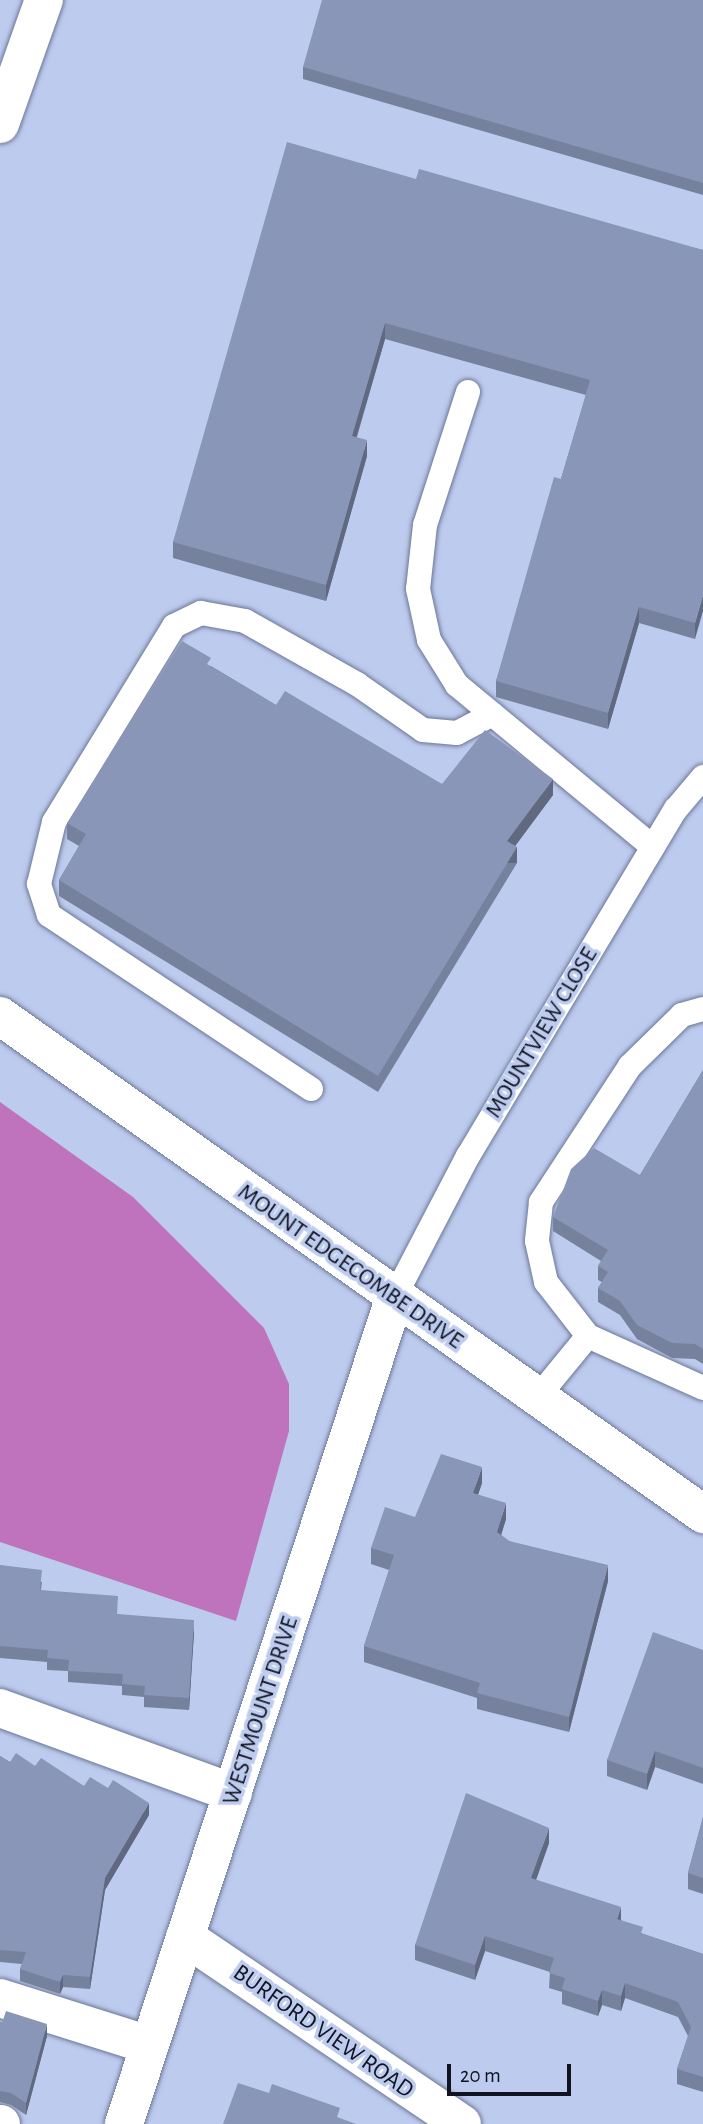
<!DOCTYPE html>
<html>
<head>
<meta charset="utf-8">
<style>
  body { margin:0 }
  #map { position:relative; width:703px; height:2124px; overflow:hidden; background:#bdcbee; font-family:"Alegreya Sans",sans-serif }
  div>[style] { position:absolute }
  .forest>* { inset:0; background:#bf73bd }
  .roads { filter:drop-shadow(0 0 2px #6b7797) drop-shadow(0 0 2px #6b7797) }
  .service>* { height:24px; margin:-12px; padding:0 12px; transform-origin:12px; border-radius:12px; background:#fff }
  .minor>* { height:38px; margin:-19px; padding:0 19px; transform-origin:19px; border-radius:19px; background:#fff }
  .tertiary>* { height:38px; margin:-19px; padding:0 19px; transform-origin:19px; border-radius:19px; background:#fff }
  .secondary>* { height:38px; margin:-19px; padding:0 19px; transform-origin:19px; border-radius:19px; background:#fff }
  .wall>* { inset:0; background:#76819d }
  .shaded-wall>* { inset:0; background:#606980; transform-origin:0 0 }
  .building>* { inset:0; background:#8996b7 }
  span { translate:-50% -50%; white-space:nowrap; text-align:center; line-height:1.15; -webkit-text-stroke:7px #bdcbee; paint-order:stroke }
  .street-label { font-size:24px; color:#101420 }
  .scale { position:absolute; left:447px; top:2064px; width:124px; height:32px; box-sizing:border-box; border:4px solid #101420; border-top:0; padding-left:9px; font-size:21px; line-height:24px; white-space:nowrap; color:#101420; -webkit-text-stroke:5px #bdcbee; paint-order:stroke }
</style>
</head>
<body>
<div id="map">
  <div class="forest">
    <div style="clip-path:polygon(0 1102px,133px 1197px,264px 1328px,289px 1384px,289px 1431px,236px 1621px,0 1542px)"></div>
  </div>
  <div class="roads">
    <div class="service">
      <div style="left:468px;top:392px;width:140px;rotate:107.9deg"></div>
      <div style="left:425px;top:525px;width:64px;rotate:96.2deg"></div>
      <div style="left:418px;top:589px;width:52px;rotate:77.8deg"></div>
      <div style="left:429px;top:640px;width:53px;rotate:58.1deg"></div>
      <div style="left:457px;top:685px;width:254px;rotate:39.6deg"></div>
      <div style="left:703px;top:1009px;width:22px;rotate:164deg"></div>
      <div style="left:682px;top:1015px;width:73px;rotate:135.6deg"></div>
      <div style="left:630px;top:1066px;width:163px;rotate:123.2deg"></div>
      <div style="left:541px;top:1202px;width:39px;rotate:96deg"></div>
      <div style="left:537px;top:1241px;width:42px;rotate:77.6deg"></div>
      <div style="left:546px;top:1282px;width:68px;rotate:52.1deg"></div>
      <div style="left:588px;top:1336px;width:126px;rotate:24.3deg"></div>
      <div style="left:311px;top:1089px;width:315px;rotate:-146.4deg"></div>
      <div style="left:49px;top:915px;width:33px;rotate:-108deg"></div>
      <div style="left:39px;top:884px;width:64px;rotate:-76.4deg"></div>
      <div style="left:54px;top:822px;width:230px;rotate:-58.5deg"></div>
      <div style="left:174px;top:626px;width:30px;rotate:-26deg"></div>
      <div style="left:201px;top:613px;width:45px;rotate:10.3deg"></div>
      <div style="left:245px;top:621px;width:129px;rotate:29.4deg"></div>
      <div style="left:357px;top:684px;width:80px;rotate:34.9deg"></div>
      <div style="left:423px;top:730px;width:34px;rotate:5deg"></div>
      <div style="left:457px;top:733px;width:40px;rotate:-28deg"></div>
      <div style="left:395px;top:1296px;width:158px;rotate:-62.5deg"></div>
      <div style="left:468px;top:1156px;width:405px;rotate:-59.1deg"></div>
      <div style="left:676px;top:809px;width:42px;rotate:-49.8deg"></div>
      <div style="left:537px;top:1398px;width:80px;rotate:-50.6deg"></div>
    </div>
    <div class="minor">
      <div style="left:0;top:1708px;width:248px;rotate:20deg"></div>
      <div style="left:185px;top:1937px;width:334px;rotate:34deg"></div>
      <div style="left:0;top:1998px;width:156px;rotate:17.5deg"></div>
      <div style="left:0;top:2124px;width:1px"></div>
      <div style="left:124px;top:2124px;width:871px;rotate:-71.88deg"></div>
    </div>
    <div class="tertiary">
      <div style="left:0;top:1016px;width:862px;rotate:35.31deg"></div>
    </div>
    <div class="secondary">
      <div style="left:0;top:124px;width:132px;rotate:-70.5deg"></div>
    </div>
  </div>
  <div class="wall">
    <div style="clip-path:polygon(703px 0,703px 195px,303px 79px,303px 67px)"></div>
    <div style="clip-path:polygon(416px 179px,703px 250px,695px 639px,639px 623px,608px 729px,496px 697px,496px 681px,561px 479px,586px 395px,385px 339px,357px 437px,367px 456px,326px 601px,173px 558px,173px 542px)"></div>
    <div style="clip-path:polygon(211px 666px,276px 705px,442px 784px,553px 795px,515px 846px,517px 863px,378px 1092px,59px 896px,59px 880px,79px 846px,67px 839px,67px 823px)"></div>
    <div style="clip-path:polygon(703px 1070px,703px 1364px,695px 1359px,672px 1358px,637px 1339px,620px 1315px,598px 1302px,598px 1288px,602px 1282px,598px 1280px,598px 1266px,601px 1261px,553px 1231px,553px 1217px,640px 1175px)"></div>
    <div style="clip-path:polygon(482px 1483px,478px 1495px,506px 1519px,501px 1535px,509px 1541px,608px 1581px,569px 1732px,477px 1709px,477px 1698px,364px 1662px,364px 1646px,389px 1570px,371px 1564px,371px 1548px,415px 1517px)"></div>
    <div style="clip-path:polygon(0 1565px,42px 1582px,41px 1590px,118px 1614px,194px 1632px,189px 1710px,144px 1707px,144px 1697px,122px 1695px,122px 1686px,68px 1682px,68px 1671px,47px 1670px,47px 1662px,0 1658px)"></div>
    <div style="clip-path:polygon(703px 1650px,703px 1784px,655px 1767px,647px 1790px,607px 1776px,607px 1760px)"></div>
    <div style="clip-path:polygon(0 1756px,10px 1762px,35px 1766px,84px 1786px,149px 1815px,105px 1890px,90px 1989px,63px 1987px,60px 1994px,20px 1981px,20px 1969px,22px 1964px,0 1962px)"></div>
    <div style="clip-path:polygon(703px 1817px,703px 1894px,688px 1889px,688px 1873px)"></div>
    <div style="clip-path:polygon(549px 1843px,536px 1880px,621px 1920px,643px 1934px,703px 1954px,703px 2092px,677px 2084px,677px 2069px,688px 2036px,678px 2017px,625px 1998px,621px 2011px,602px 2005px,598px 2016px,562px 2004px,562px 1992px,549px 1988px,550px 1972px,485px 1951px,475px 1980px,415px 1960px,415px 1945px)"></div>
    <div style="clip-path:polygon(0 2022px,47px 2036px,26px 2115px,11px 2105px,0 2102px)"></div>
  </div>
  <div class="shaded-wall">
    <div style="clip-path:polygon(385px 323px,385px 339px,352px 452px,352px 436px)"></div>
    <div style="clip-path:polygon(367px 440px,367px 456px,326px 601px,326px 585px)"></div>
    <div style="clip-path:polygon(703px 595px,703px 611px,695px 639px,695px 623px)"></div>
    <div style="clip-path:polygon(639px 607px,639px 623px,608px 729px,608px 713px)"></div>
    <div style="clip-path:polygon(553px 779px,553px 795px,507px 857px,507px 841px)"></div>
    <div style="left:517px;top:847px;width:16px;height:268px;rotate:90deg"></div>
    <div style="clip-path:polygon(482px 1467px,482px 1483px,473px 1509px,473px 1493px)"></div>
    <div style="clip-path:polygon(506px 1503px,506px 1519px,497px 1548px,497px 1532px)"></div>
    <div style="clip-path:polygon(608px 1565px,608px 1581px,569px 1732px,569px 1717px)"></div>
    <div style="clip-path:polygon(194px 1620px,194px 1632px,189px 1710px,189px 1698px)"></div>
    <div style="clip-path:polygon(655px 1751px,655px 1767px,647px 1790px,647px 1774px)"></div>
    <div style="clip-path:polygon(149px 1803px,149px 1815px,105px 1890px,90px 1989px,90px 1977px,105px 1878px)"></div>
    <div style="clip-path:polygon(549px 1828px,549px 1843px,531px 1894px,531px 1878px)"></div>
    <div style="clip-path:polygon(621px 1907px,621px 1922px,617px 1919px)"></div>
    <div style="clip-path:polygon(485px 1936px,485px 1951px,475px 1980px,475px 1965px)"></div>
    <div style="clip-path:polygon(63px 1975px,63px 1987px,60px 1994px,60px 1982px)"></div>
    <div style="clip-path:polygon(625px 1983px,625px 1998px,621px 2011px,621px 1996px)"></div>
    <div style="clip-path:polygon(602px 1990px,602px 2005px,598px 2016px,598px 2001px)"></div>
    <div style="clip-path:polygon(47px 2024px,47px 2036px,26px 2115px,26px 2103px)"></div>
  </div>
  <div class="building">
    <div style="clip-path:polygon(322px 0,703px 0,703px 183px,303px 67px)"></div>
    <div style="clip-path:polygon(287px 142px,416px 179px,419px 169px,703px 250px,703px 595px,695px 623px,639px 607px,608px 713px,496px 681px,554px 477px,561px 479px,590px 380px,385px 323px,352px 436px,367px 440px,326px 585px,173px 542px)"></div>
    <div style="clip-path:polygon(182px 641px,211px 658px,207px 664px,276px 705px,285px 691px,442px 784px,485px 730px,553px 779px,507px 841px,517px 847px,378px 1076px,59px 880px,86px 834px,67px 823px)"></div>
    <div style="clip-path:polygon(703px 1070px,703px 1349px,695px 1344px,672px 1343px,637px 1325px,620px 1301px,598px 1288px,608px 1272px,598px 1266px,608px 1250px,553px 1217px,571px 1169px,594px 1148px,640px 1175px)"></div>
    <div style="clip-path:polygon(441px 1454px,482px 1467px,473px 1493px,506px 1503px,497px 1532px,509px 1541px,608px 1565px,569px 1717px,477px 1693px,480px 1683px,364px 1646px,394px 1555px,371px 1548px,385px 1507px,415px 1517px)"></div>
    <div style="clip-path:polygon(0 1565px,42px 1570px,40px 1590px,118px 1596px,117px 1614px,194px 1620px,189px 1698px,144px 1695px,145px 1686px,122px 1684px,123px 1674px,68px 1671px,69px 1660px,47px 1658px,48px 1650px,0 1646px)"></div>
    <div style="clip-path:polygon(653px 1632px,703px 1650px,703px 1768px,655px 1751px,647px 1774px,607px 1760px)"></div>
    <div style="clip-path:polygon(16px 1753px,35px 1766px,41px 1758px,84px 1786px,90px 1777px,108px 1788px,113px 1780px,149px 1803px,105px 1878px,90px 1977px,63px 1975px,60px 1982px,20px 1969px,26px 1952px,0 1950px,0 1756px,10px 1762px)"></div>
    <div style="clip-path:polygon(466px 1793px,549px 1828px,531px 1878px,621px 1907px,617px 1919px,643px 1927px,641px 1933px,703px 1954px,703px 2077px,677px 2069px,691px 2027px,678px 2002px,625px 1983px,621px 1996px,602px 1990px,598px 2001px,562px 1989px,565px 1978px,549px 1973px,554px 1958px,485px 1936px,475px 1965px,415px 1945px)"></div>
    <div style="clip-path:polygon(703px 1817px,703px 1878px,688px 1873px)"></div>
    <div style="clip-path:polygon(6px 2011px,47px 2024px,26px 2103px,11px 2093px,0 2091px,0 2022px,2px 2023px)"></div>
    <div style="clip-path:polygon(238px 2083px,269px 2093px,272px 2084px,340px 2108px,337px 2117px,356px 2124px,223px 2124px)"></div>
  </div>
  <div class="street-label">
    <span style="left:542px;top:1033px;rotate:-59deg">MOUNTVIEW CLOSE</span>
    <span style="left:350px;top:1267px;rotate:35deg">MOUNT EDGECOMBE DRIVE</span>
    <span style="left:261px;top:1711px;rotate:-72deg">WESTMOUNT DRIVE</span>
    <span style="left:323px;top:2032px;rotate:35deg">BURFORD VIEW ROAD</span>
  </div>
  <div class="scale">20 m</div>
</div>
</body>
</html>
